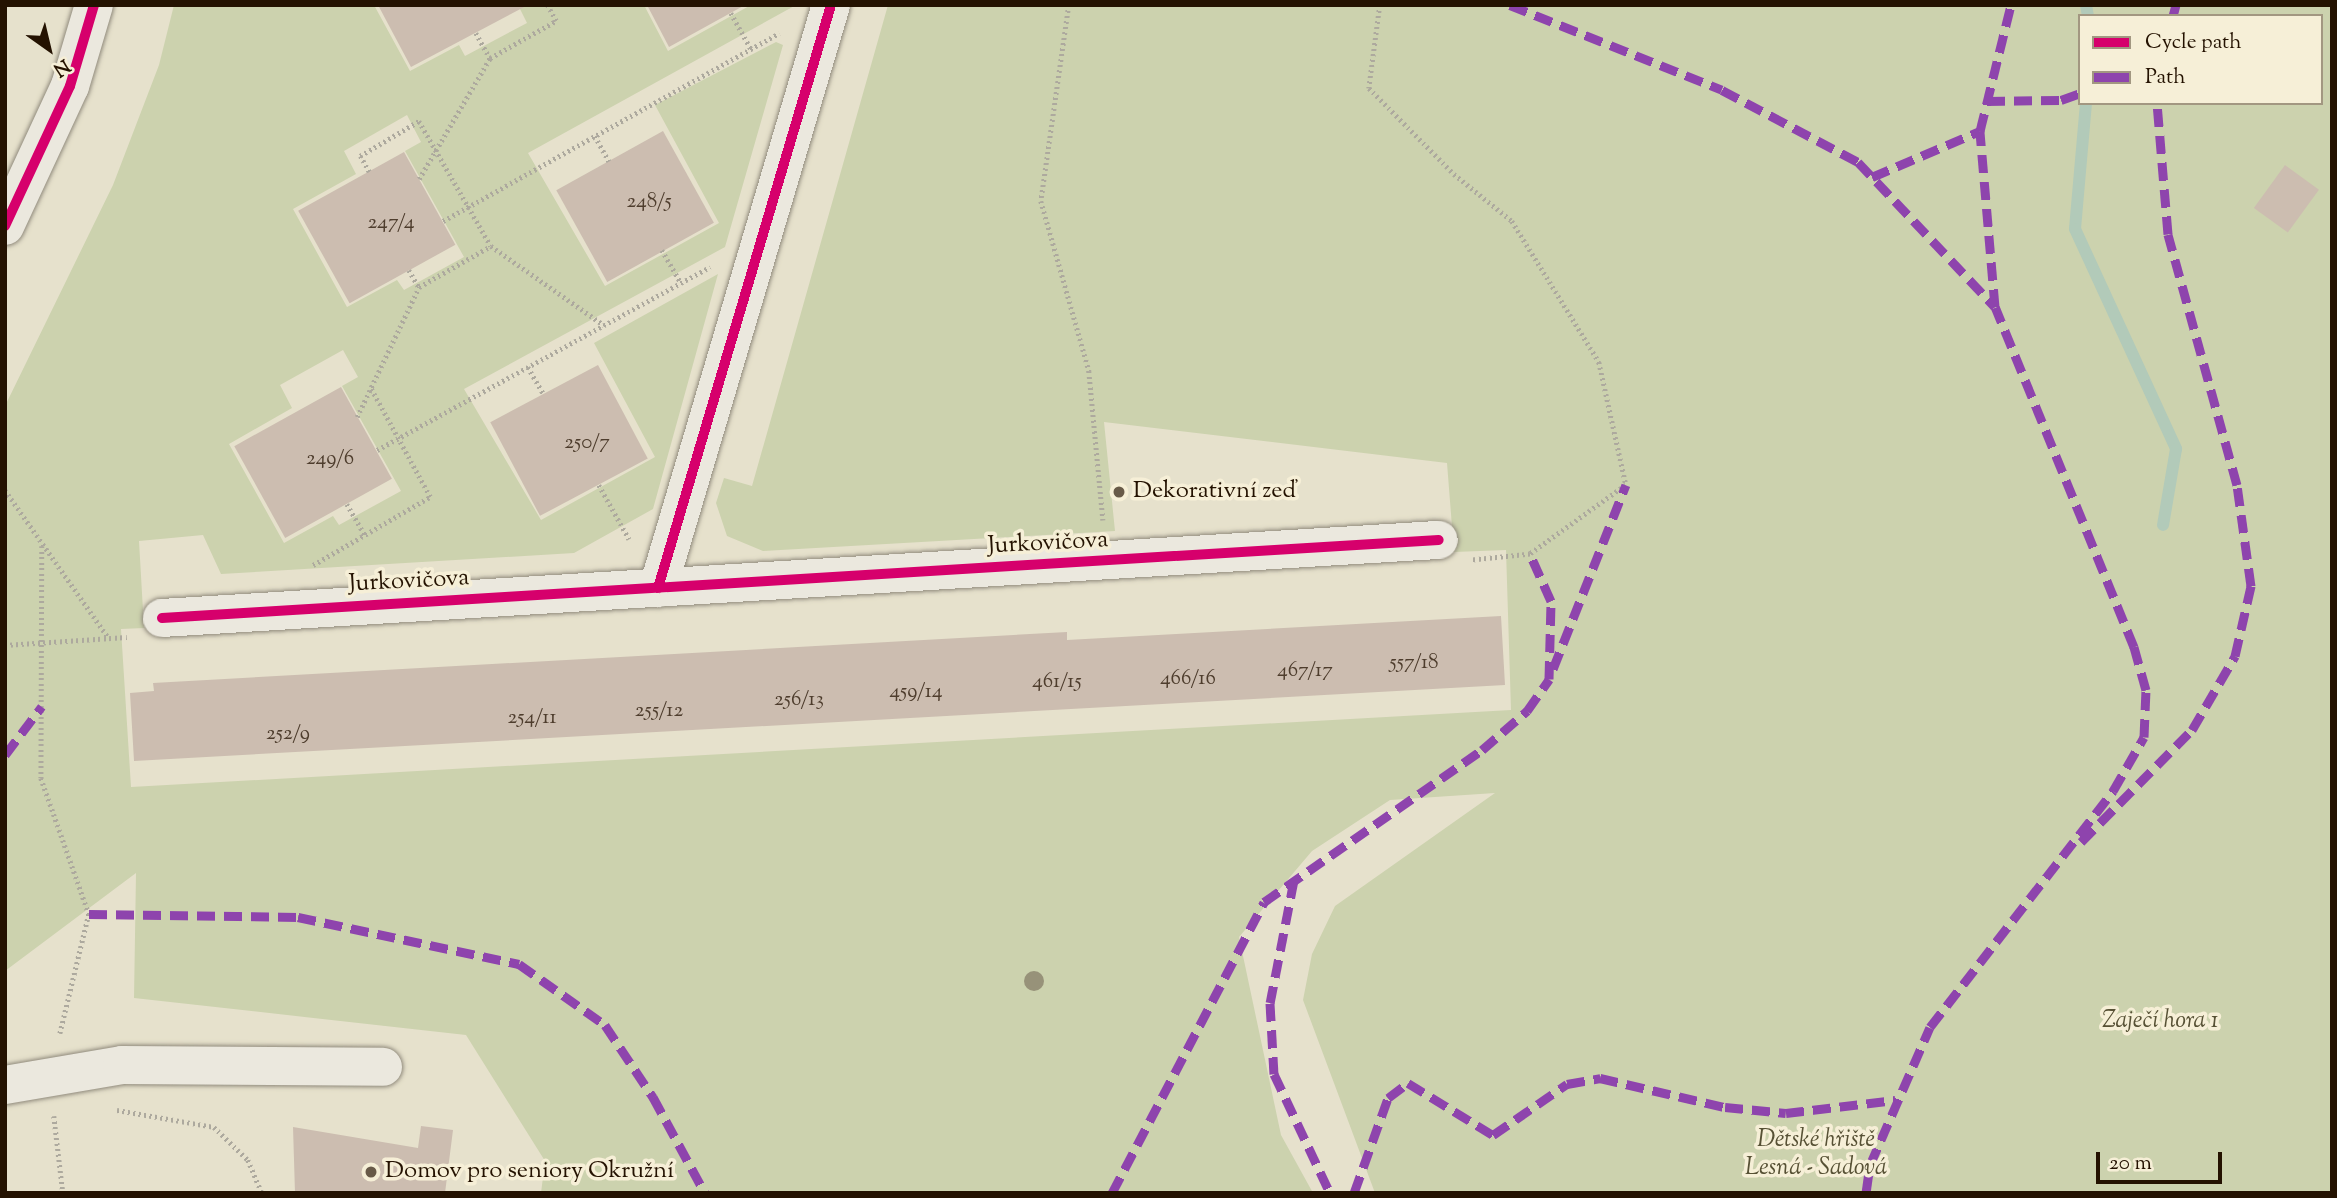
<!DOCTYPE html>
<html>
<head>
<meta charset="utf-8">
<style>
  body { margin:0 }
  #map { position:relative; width:2337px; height:1198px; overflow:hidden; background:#e6e1cc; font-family:"Sorts Mill Goudy",serif }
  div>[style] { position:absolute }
  .green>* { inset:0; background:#ccd2ae }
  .stream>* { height:12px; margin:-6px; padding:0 6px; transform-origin:6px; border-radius:6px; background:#b2cab9 }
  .building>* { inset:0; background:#ccbdb0; transform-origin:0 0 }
  .path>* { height:4.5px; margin-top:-2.25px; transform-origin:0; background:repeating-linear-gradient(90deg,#ada99e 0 2px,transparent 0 5.5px) }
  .roads { filter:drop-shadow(0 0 2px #918b7d) drop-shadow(0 0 2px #918b7d) }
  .minor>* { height:38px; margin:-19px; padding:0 19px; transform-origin:19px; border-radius:19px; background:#ebe8de }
  .quiet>* { height:9px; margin-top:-4.5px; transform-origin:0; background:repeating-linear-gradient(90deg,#8e44ad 0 18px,transparent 0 27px) }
  .cycleway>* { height:10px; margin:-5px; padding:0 5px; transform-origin:5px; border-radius:5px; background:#d6006c }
  .trees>* { width:20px; height:20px; margin:-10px; border-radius:50%; background:#979279 }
  .dots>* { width:19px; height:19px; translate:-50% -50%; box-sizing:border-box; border:4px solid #f6efd7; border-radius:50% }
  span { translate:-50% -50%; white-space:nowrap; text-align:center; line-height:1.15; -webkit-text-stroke:7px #f6efd7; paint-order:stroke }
  .number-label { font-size:21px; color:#4e3d2d }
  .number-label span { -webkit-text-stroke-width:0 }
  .poi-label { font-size:24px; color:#241201 }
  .left { translate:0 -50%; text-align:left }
  .street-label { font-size:24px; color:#241201 }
  .park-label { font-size:24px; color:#575135; font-style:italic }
  .frame { position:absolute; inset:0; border:7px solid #241201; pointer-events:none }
  .legend { position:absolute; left:2078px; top:14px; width:245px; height:91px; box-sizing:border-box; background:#f6efd7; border:2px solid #a29781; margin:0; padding:9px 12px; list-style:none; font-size:21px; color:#241201 }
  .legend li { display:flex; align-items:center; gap:14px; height:35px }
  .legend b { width:35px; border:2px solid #a29781 }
  .north { position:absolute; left:14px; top:14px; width:70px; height:70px; -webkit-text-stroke:5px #f6efd7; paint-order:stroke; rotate:146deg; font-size:19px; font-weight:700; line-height:28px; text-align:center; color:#241201 }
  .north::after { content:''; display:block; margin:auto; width:24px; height:32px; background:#241201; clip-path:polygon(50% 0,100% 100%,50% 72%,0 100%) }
  .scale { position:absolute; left:2096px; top:1152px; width:126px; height:32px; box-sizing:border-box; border:4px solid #241201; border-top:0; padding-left:9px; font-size:21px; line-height:24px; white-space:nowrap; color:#241201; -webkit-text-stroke:5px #f6efd7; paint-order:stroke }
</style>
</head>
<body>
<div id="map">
  <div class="green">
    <div style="clip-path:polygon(evenodd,174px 5px,374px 5px,410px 71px,459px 45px,465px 56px,527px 23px,518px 5px,644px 5px,668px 51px,751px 5px,796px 5px,528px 153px,605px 286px,719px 223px,655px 105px,776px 42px,783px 45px,725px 247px,464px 389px,541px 520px,655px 457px,594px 343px,718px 274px,653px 509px,574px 553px,221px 574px,203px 535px,139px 541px,144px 628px,121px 629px,131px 787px,1511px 710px,1506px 550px,1454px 552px,1447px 463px,1104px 422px,1115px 531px,763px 551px,727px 536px,716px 503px,724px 478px,752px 486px,888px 5px,2332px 5px,2332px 1193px,1375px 1193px,1303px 1000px,1312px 954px,1335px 906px,1495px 793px,1390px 800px,1312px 851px,1239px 937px,1281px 1135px,1313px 1193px,541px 1193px,545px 1161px,466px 1035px,134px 998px,136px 873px,5px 971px,5px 406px,113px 185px,159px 65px,174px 5px,2080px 16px,2321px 16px,2321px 103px,2080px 103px,2080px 16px,174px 5px,407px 115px,421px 142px,405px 151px,464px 257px,404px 290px,397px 280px,347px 307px,293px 209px,356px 174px,344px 151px,407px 115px,174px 5px,343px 350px,358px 377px,342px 386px,401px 491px,339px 525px,333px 516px,284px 543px,229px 444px,292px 408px,280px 385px,343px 350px)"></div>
  </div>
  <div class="stream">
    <div style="left:2086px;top:5px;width:11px;rotate:80deg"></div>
    <div style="left:2086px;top:103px;width:126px;rotate:95deg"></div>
    <div style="left:2075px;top:229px;width:242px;rotate:65.3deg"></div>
    <div style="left:2176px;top:449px;width:77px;rotate:99.7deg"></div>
  </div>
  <div class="building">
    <div style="clip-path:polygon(378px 5px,528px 5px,411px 67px)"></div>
    <div style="clip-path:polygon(647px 5px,745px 5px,669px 47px)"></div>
    <div style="left:663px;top:131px;width:105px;height:122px;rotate:61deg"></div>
    <div style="left:404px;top:152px;width:106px;height:121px;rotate:61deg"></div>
    <div style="left:2285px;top:165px;width:42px;height:53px;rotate:36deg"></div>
    <div style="left:598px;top:365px;width:106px;height:122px;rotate:62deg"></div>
    <div style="left:341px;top:387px;width:105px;height:122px;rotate:61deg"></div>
    <div style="clip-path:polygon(1501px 616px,1505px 685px,134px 761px,130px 693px,154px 691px,153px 683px,1067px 632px,1067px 640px)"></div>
    <div style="clip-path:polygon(421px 1126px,453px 1130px,445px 1193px,295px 1193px,293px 1127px,418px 1148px)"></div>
  </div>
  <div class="path">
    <div style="left:1069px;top:5px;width:198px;rotate:98.1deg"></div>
    <div style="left:1041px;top:201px;width:177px;rotate:74.2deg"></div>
    <div style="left:1089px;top:371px;width:150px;rotate:84.6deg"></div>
    <div style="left:1380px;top:5px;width:84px;rotate:97.5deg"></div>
    <div style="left:1369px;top:88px;width:121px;rotate:45.3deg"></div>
    <div style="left:1454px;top:174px;width:75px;rotate:39deg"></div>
    <div style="left:1512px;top:221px;width:166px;rotate:58.3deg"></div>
    <div style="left:1599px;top:362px;width:126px;rotate:77.6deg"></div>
    <div style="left:1626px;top:485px;width:118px;rotate:144.3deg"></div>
    <div style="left:1530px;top:554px;width:58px;rotate:174.1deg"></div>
    <div style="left:731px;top:13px;width:41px;rotate:60.9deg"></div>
    <div style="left:476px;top:33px;width:29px;rotate:61deg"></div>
    <div style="left:595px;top:136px;width:29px;rotate:61deg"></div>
    <div style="left:369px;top:172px;width:18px;rotate:-119deg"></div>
    <div style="left:360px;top:156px;width:69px;rotate:-30.7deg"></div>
    <div style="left:419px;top:121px;width:144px;rotate:60.1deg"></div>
    <div style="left:419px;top:179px;width:140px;rotate:-59.6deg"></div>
    <div style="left:490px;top:58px;width:76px;rotate:-29.3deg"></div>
    <div style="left:556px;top:21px;width:18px;rotate:-119deg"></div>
    <div style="left:443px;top:221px;width:385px;rotate:-29.2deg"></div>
    <div style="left:662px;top:250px;width:38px;rotate:60deg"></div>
    <div style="left:409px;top:270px;width:20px;rotate:60deg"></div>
    <div style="left:528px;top:367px;width:32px;rotate:60deg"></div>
    <div style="left:357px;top:417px;width:144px;rotate:-64.5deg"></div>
    <div style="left:419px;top:287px;width:83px;rotate:-29.7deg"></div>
    <div style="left:491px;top:246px;width:138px;rotate:35deg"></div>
    <div style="left:377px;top:450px;width:380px;rotate:-28.8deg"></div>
    <div style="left:599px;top:485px;width:62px;rotate:60.9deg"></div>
    <div style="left:5px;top:490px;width:179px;rotate:55deg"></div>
    <div style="left:347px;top:504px;width:36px;rotate:60deg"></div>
    <div style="left:42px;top:546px;width:232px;rotate:90.2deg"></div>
    <div style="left:41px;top:778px;width:144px;rotate:70.6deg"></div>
    <div style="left:89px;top:914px;width:123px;rotate:103.6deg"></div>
    <div style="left:313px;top:565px;width:135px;rotate:-30.2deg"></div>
    <div style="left:430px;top:497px;width:123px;rotate:-118.6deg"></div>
    <div style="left:5px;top:645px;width:122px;rotate:-3.8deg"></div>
    <div style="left:117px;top:1110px;width:98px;rotate:9.9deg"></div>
    <div style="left:214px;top:1127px;width:47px;rotate:44.1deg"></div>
    <div style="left:248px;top:1160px;width:36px;rotate:67deg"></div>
    <div style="left:54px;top:1116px;width:78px;rotate:83.3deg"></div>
  </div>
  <div class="roads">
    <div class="minor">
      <div style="left:5px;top:226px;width:154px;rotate:-65.1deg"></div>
      <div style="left:70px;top:86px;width:84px;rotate:-73.5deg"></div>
      <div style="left:658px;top:588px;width:608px;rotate:-73.47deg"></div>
      <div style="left:162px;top:618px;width:1279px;rotate:-3.5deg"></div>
      <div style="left:5px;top:1085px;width:119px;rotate:-9.7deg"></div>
      <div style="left:122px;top:1065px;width:261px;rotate:0.4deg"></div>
    </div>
  </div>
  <div class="quiet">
    <div style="left:1510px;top:5px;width:228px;rotate:21.8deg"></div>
    <div style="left:1722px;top:90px;width:154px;rotate:27.9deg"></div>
    <div style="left:1858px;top:162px;width:199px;rotate:46.6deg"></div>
    <div style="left:2173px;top:16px;width:11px;rotate:-75deg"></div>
    <div style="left:1987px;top:101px;width:74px;rotate:-0.8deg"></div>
    <div style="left:2061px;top:100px;width:20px;rotate:-20deg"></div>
    <div style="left:1872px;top:177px;width:117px;rotate:-23.1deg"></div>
    <div style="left:1553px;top:669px;width:198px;rotate:-68.4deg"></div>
    <div style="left:5px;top:755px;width:61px;rotate:-52.9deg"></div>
    <div style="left:2081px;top:842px;width:158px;rotate:-45.3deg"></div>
    <div style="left:2192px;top:730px;width:86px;rotate:-59.8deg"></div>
    <div style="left:2235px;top:656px;width:72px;rotate:-77.1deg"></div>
    <div style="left:2251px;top:586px;width:102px;rotate:-97.9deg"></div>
    <div style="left:2237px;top:485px;width:260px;rotate:-105.4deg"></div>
    <div style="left:2168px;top:234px;width:131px;rotate:-94.8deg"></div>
    <div style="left:1294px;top:880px;width:125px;rotate:101deg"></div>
    <div style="left:1270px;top:1003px;width:71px;rotate:86.8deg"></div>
    <div style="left:1274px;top:1074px;width:132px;rotate:64.8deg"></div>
    <div style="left:89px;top:914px;width:209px;rotate:0.8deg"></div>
    <div style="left:298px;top:917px;width:226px;rotate:12deg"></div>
    <div style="left:519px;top:964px;width:105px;rotate:35.3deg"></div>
    <div style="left:605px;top:1025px;width:87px;rotate:56.3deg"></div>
    <div style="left:653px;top:1097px;width:109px;rotate:61.6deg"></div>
    <div style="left:1112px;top:1193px;width:328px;rotate:-62.4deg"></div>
    <div style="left:1264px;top:902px;width:266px;rotate:-34.9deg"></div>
    <div style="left:1482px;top:750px;width:60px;rotate:-40.9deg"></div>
    <div style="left:1527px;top:711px;width:39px;rotate:-55deg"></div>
    <div style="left:1549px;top:679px;width:78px;rotate:-88.5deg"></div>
    <div style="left:1551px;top:601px;width:51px;rotate:-114.1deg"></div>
    <div style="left:1354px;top:1193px;width:101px;rotate:-70.3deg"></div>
    <div style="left:1388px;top:1098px;width:25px;rotate:-37deg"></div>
    <div style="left:1408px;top:1083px;width:100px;rotate:31.5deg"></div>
    <div style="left:1493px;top:1135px;width:90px;rotate:-34.6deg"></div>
    <div style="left:1567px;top:1084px;width:34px;rotate:-10deg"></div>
    <div style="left:1600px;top:1078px;width:128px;rotate:13.1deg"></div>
    <div style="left:1725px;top:1107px;width:61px;rotate:5.6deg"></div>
    <div style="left:1786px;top:1113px;width:110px;rotate:-6.8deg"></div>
    <div style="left:1866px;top:1193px;width:28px;rotate:-82deg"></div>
    <div style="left:1870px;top:1165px;width:150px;rotate:-66.5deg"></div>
    <div style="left:1930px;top:1027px;width:299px;rotate:-52.2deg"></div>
    <div style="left:2113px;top:791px;width:62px;rotate:-60.1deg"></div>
    <div style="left:2144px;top:737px;width:47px;rotate:-87.6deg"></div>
    <div style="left:2146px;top:690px;width:45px;rotate:-105.6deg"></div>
    <div style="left:2134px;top:647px;width:367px;rotate:-112.2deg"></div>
    <div style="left:1995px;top:307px;width:177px;rotate:-94.9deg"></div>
    <div style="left:1980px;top:131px;width:130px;rotate:-76.2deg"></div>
  </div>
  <div class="cycleway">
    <div style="left:5px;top:226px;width:154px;rotate:-65.1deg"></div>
    <div style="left:70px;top:86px;width:84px;rotate:-73.5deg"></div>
    <div style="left:658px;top:588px;width:608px;rotate:-73.47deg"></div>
    <div style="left:162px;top:618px;width:1279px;rotate:-3.5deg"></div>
  </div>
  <div class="trees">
    <div style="left:1034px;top:981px"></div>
  </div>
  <div class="dots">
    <div style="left:1119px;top:492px;background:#685a48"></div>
    <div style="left:371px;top:1172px;background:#685a48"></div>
  </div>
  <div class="number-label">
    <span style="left:649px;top:202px">248/5</span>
    <span style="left:391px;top:223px">247/4</span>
    <span style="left:587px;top:443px">250/7</span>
    <span style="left:330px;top:459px">249/6</span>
    <span style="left:1414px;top:663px">557/18</span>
    <span style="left:1305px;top:671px">467/17</span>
    <span style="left:1188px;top:679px">466/16</span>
    <span style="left:1057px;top:682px">461/15</span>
    <span style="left:916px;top:692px">459/14</span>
    <span style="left:799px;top:700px">256/13</span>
    <span style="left:659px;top:711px">255/12</span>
    <span style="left:532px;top:718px">254/11</span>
    <span style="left:288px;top:734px">252/9</span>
  </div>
  <div class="poi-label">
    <span class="left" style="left:1133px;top:492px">Dekorativní zeď</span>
    <span class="left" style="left:385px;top:1172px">Domov pro seniory Okružní</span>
  </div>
  <div class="street-label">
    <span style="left:1048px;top:544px;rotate:-3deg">Jurkovičova</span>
    <span style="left:409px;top:582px;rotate:-3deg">Jurkovičova</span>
  </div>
  <div class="park-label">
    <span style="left:2160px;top:1022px">Zaječí hora 1</span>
    <span style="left:1816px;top:1155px">Dětské hřiště<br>Lesná - Sadová</span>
  </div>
  <div class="frame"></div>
  <ul class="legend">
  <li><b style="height:9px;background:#d6006c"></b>Cycle path</li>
  <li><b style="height:9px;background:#8e44ad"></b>Path</li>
  </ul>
  <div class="north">N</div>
  <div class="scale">20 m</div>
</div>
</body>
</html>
